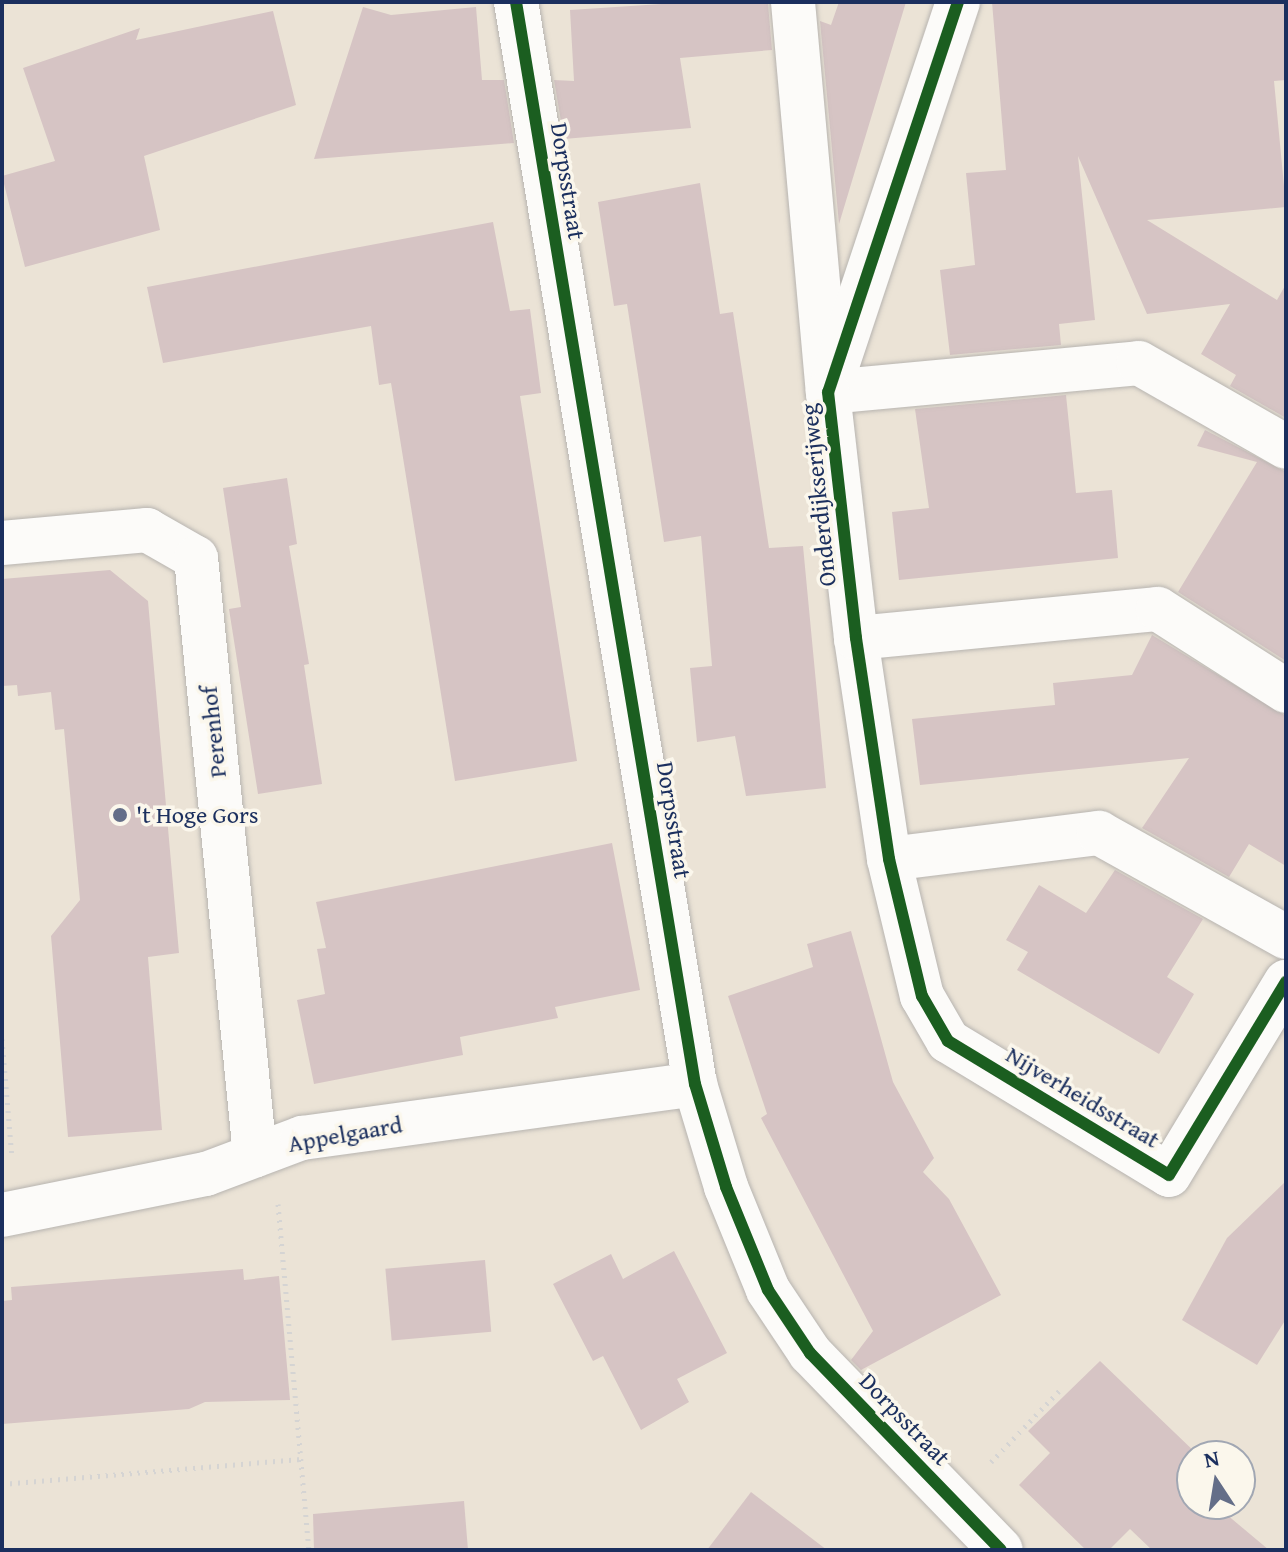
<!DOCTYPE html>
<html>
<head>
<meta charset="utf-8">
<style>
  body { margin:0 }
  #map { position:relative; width:1288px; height:1552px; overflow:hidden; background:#ebe3d6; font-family:"Gentium Book Plus",serif }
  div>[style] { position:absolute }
  .building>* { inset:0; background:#d6c4c4; transform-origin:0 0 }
  .path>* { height:5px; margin-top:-2.5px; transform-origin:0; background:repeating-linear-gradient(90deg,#d5d4d3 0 2px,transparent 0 8px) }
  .roads { filter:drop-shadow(0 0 2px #b7b4b0) drop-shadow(0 0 2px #b7b4b0) }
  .minor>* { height:44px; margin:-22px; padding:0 22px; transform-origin:22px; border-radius:22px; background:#fcfbf9 }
  .major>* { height:44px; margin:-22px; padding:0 22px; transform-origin:22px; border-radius:22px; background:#fcfbf9 }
  .cycleway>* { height:12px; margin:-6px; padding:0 6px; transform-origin:6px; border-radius:6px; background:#1b5e20 }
  .dots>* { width:22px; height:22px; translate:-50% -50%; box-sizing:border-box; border:4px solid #fbf7ec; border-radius:50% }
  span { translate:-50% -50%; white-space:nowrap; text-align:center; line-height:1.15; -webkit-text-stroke:7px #fbf7ec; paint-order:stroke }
  .street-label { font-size:24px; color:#1b2f5e }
  .poi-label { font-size:24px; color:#1b2f5e }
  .left { translate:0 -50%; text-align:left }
  .frame { position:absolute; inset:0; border:4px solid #1b2f5e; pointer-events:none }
  .north { position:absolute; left:1176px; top:1440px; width:80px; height:80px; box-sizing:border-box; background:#fbf7ec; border:2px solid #a1a7b3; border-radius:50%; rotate:348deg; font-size:22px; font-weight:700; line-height:32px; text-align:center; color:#1b2f5e }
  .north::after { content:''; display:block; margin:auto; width:28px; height:36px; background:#646e88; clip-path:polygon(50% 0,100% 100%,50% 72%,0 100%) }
</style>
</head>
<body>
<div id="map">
  <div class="building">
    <div style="clip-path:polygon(692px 2px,768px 4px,772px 50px,680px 58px,691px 128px,564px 139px,554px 80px,574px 81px,570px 10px)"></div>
    <div style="clip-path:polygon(839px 2px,906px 2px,839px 224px,820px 21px,831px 25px)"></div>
    <div style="clip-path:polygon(992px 2px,1286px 2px,1286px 80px,1274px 81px,1286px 207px,1147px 220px,1277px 300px,1286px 284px,1286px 418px,1230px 386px,1236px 375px,1201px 354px,1230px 304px,1147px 314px,1078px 156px,1095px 320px,1059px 324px,1061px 345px,950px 355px,940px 270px,975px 265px,966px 173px,1006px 170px)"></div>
    <div style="clip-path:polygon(363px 7px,391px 15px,476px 7px,482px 80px,504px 80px,514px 143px,314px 159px)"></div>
    <div style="clip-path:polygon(273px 11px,296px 105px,144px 156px,160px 230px,25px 267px,2px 176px,55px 161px,23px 68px,140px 28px,136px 40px)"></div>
    <div style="clip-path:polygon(700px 183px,720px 314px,733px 312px,769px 548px,803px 546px,826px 788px,746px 796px,735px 736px,697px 742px,690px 668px,712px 666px,701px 536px,664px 542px,627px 304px,614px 306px,598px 202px)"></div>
    <div style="clip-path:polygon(493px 222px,510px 311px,530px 309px,541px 393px,520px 396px,577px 761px,455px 781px,391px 383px,379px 385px,371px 326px,163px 363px,147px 287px)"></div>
    <div style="clip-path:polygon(1066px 395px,1076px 493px,1112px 490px,1118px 558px,899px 580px,892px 512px,929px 508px,915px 409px)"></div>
    <div style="clip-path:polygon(1205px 430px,1286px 472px,1286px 661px,1178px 592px,1257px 462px,1197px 446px)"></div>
    <div style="clip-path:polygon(287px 478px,297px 544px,289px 546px,309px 664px,304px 665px,322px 784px,258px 794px,229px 609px,241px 607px,223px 488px)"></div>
    <div style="clip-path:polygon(110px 570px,148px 601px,179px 953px,148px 957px,162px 1130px,68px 1137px,51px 936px,80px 900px,64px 729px,55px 730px,51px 692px,18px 696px,17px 685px,2px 686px,2px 579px)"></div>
    <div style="clip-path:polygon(1152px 635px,1286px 716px,1286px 866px,1249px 844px,1229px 877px,1142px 828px,1189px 758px,920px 785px,912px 719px,1055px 705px,1053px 683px,1132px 675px)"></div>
    <div style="clip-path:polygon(612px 843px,640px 990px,555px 1007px,558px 1018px,460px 1037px,463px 1055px,314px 1084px,297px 1000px,325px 994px,317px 949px,326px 948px,316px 902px)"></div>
    <div style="clip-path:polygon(1115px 870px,1203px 919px,1167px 977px,1194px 994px,1159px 1054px,1017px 970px,1028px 952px,1006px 940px,1039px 885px,1086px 913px)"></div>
    <div style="clip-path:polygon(851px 931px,893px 1082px,934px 1158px,923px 1172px,949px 1199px,1001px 1295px,861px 1370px,851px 1360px,873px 1331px,761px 1118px,767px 1114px,728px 996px,813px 967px,807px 944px)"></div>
    <div style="clip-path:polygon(1286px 1181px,1286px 1319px,1257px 1365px,1182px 1320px,1227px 1238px)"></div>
    <div style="clip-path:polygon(674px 1251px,727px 1353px,677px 1379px,689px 1402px,641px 1430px,603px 1356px,593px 1361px,553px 1284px,611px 1254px,623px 1279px)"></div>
    <div style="left:485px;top:1260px;width:72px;height:100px;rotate:85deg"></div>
    <div style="clip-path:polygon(243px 1269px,244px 1280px,279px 1276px,290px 1400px,205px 1402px,189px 1409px,2px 1424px,2px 1301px,12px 1300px,11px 1287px)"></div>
    <div style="clip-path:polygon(1100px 1361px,1199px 1456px,1192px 1456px,1192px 1504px,1235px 1504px,1226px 1514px,1269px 1550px,1152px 1550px,1130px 1529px,1109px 1550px,1086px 1550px,1019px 1485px,1050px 1453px,1028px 1431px)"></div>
    <div style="clip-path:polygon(751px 1492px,827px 1550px,707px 1550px)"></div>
    <div style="clip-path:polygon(464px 1501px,468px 1550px,314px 1550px,313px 1514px)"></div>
  </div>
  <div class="path">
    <div style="left:2px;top:1039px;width:118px;rotate:85.2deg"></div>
    <div style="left:278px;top:1204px;width:347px;rotate:84.9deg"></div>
    <div style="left:991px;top:1462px;width:101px;rotate:-46.2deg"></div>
    <div style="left:2px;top:1484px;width:300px;rotate:-4.8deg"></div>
  </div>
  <div class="roads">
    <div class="minor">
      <div style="left:793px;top:2px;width:392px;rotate:84.9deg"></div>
      <div style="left:828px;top:392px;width:312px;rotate:-5.3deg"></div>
      <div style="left:1139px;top:363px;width:169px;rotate:29.7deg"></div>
      <div style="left:958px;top:2px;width:411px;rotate:108.4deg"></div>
      <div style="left:828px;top:392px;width:248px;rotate:83.5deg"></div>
      <div style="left:856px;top:638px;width:223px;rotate:81.5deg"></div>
      <div style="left:889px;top:859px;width:141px;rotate:76.5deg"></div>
      <div style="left:922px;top:996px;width:52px;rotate:60deg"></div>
      <div style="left:948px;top:1041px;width:258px;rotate:31.2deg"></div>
      <div style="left:1169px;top:1175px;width:226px;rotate:-58.8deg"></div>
      <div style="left:2px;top:543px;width:146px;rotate:-5.1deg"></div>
      <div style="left:147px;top:530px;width:56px;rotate:29.7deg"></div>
      <div style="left:196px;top:558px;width:600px;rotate:84.36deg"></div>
      <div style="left:856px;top:638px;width:303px;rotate:-5.5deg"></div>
      <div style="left:1158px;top:609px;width:152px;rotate:32.6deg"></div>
      <div style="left:889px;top:859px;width:212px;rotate:-7.1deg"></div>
      <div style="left:1099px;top:833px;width:214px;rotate:29.1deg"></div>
      <div style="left:2px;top:1215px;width:208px;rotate:-11.4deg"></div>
      <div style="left:206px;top:1174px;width:103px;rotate:-20.6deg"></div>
      <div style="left:302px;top:1138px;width:397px;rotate:-7.8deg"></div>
    </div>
    <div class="major">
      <div style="left:516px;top:2px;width:1097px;rotate:80.61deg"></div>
      <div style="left:695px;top:1084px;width:108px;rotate:73.2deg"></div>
      <div style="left:726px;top:1187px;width:111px;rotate:67.8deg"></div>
      <div style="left:768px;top:1290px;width:76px;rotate:56.3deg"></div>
      <div style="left:810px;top:1353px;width:274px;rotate:45.9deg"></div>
    </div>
  </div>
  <div class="cycleway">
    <div style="left:516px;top:2px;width:1097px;rotate:80.61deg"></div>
    <div style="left:695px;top:1084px;width:108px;rotate:73.2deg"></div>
    <div style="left:726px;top:1187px;width:111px;rotate:67.8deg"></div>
    <div style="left:768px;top:1290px;width:76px;rotate:56.3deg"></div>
    <div style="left:810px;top:1353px;width:274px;rotate:45.9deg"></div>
    <div style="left:958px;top:2px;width:411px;rotate:108.4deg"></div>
    <div style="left:828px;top:392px;width:248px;rotate:83.5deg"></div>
    <div style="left:856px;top:638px;width:223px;rotate:81.5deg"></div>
    <div style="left:889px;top:859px;width:141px;rotate:76.5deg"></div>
    <div style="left:922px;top:996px;width:52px;rotate:60deg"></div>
    <div style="left:948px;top:1041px;width:258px;rotate:31.2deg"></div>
    <div style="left:1169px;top:1175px;width:226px;rotate:-58.8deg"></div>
  </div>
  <div class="dots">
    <div style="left:120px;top:815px;background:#646e88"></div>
  </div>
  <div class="street-label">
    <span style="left:568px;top:181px;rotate:81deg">Dorpsstraat</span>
    <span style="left:818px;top:495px;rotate:-96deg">Onderdijkserijweg</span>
    <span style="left:213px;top:732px;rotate:-96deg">Perenhof</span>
    <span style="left:674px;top:820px;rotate:81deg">Dorpsstraat</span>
    <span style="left:1083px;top:1097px;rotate:31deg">Nijverheidsstraat</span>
    <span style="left:345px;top:1134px;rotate:-10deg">Appelgaard</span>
    <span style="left:905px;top:1419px;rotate:46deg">Dorpsstraat</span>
  </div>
  <div class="poi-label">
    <span class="left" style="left:136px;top:815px">'t Hoge Gors</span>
  </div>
  <div class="frame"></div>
  <div class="north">N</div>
</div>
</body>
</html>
